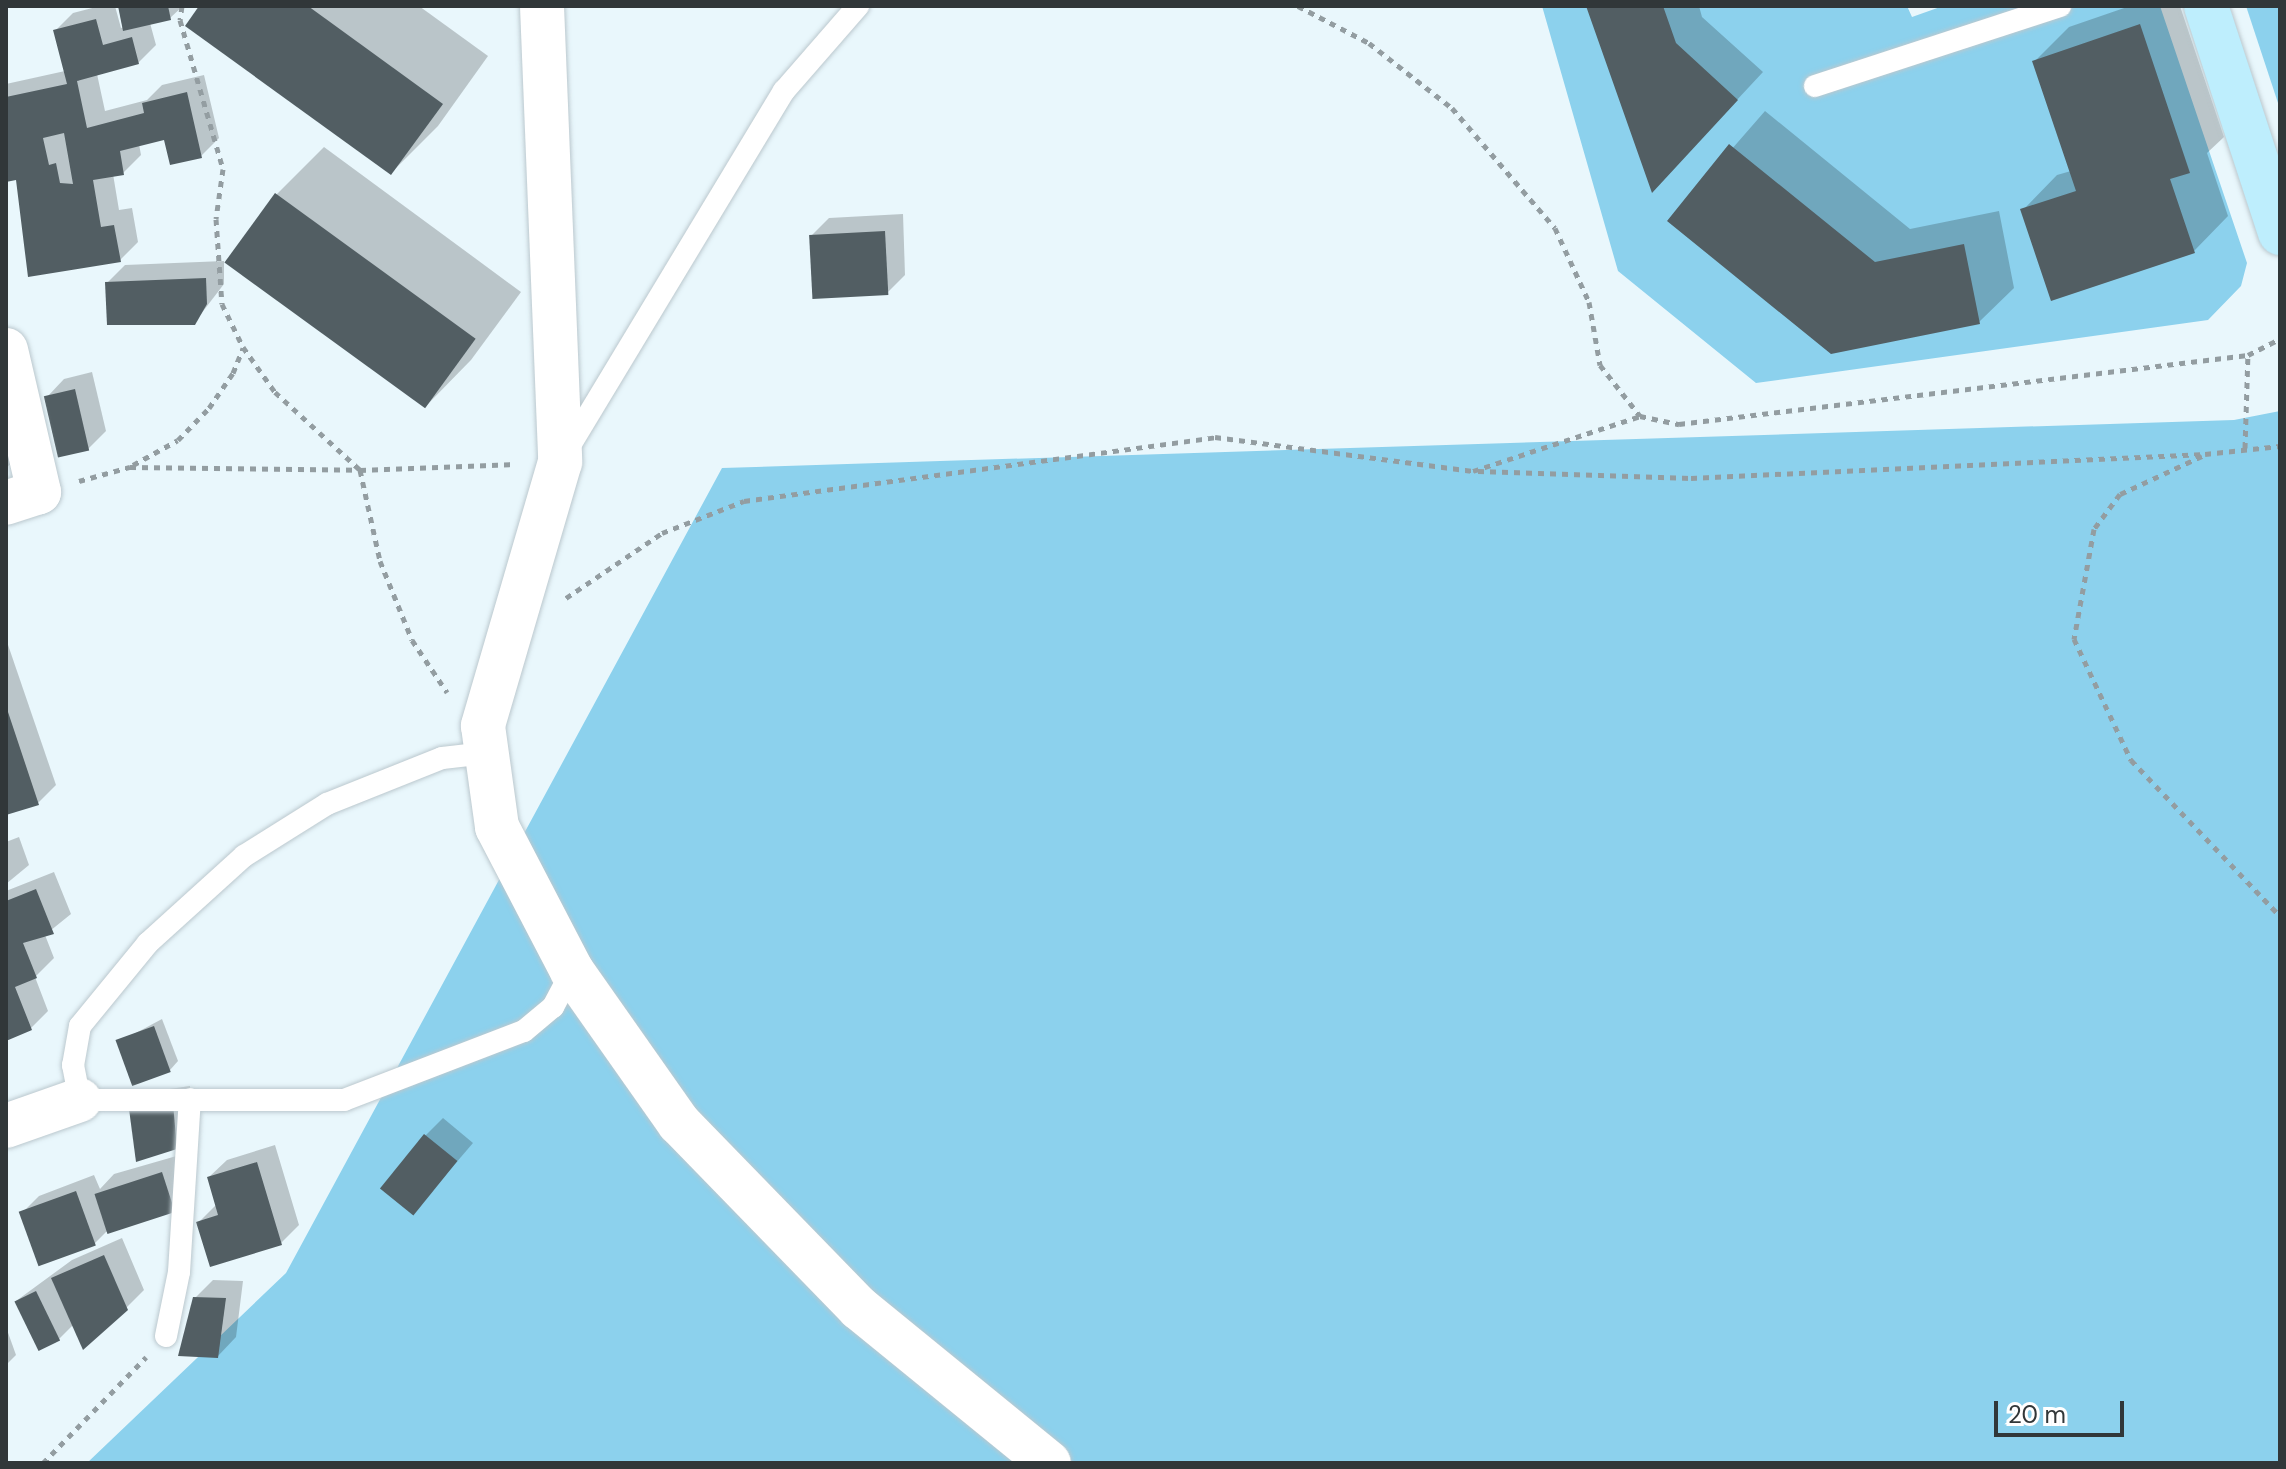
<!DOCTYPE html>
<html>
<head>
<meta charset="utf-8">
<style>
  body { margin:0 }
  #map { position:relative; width:2286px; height:1469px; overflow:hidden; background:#e9f7fc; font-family:"DM Sans",sans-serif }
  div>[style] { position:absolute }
  .green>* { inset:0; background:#8cd1ed }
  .shadow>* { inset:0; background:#0003 }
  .building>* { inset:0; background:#525e63; transform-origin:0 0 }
  .path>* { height:5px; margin-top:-2.5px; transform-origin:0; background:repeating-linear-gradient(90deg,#939da1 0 6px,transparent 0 12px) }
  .roads { filter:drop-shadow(0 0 2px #bbc8ce) drop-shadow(0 0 2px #bbc8ce) }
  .lane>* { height:22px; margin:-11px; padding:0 11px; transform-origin:11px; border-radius:11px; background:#fff }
  .street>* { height:44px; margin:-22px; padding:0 22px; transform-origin:22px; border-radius:22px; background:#fff }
  .secondary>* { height:44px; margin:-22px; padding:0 22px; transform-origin:22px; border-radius:22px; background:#beeefd }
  span { translate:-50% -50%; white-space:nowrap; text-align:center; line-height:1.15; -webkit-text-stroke:8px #fff; paint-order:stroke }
  .frame { position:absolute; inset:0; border:8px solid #313739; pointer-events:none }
  .scale { position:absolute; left:1994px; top:1401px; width:130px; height:36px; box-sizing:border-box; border:4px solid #313739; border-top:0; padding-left:10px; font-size:24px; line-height:28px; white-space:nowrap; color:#313739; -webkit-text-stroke:6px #fff; paint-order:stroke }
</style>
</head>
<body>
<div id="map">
  <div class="green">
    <div style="clip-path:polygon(1542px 6px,1907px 6px,1912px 17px,1943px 6px,2160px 6px,2247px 263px,2241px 286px,2208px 320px,1756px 383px,1618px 271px)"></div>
    <div style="clip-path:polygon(2246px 6px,2280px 6px,2280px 109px)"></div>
    <div style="clip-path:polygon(2280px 411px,2280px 1463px,87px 1463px,286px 1273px,722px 468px,2234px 420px)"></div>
  </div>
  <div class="shadow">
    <div style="clip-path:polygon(100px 6px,115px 6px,121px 28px,125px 27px,120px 6px,183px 6px,170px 18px,150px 23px,156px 45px,138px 63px,97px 74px,105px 111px,147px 100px,162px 85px,204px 75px,219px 138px,201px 156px,165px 137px,139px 144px,141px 155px,123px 173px,113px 174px,119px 210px,132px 208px,138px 242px,120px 260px,18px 177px,6px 180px,6px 84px,65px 71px,55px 31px,73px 13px)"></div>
    <div style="clip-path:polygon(202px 6px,419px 6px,488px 56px,438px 126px,391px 173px)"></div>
    <div style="clip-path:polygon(1589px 6px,1699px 6px,1702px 17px,1763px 72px,1653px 190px)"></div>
    <div style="clip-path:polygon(2130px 6px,2180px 6px,2224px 137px,2207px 153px,2228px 216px,2194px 251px,2023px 210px,2057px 175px,2071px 171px,2035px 61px,2069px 27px)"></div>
    <div style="clip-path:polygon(1765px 111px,1910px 229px,1999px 211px,2014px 288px,1979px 322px,1670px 220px)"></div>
    <div style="clip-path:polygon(324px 147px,521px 292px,471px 360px,425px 407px,227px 262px,277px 194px)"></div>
    <div style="clip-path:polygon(903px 214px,905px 275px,887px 293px,811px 236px,829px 218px)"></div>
    <div style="clip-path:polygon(224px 261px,224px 284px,194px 323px,107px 283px,125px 265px)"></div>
    <div style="clip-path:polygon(92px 372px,106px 431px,88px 449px,47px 397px,64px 379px)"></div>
    <div style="clip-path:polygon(6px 390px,27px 449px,6px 468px)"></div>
    <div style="clip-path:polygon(6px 639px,56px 785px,38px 803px,6px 814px)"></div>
    <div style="clip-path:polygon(19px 837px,29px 865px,6px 884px,6px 842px)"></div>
    <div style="clip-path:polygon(54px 872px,71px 914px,45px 935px,54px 958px,35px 977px,48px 1011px,30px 1029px,6px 1039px,6px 891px)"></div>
    <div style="clip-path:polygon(162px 1019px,178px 1061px,170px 1070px,119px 1042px)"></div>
    <div style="clip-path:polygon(190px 1086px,194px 1129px,175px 1147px,149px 1092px)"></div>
    <div style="clip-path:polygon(443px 1118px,473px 1143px,413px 1213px,425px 1136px)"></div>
    <div style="clip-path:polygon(275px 1145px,299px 1225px,281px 1243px,198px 1223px,217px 1204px,209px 1177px,227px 1160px)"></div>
    <div style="clip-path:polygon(180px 1155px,174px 1210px,106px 1232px,95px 1243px,40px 1264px,21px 1214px,39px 1196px,94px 1175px,100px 1189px,114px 1174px)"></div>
    <div style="clip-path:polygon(122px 1238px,144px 1290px,126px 1308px,74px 1324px,58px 1340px,16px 1301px,72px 1260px)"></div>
    <div style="clip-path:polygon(213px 1280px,243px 1281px,236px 1337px,218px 1356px,195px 1298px)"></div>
    <div style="clip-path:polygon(6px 1327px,16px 1355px,6px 1365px)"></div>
  </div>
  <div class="building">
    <div style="clip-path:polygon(118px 6px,168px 6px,171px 20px,123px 31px)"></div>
    <div style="clip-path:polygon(199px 6px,308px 6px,443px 104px,391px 175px,185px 26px)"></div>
    <div style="clip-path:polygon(1586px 6px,1663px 6px,1676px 43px,1738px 100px,1652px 193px)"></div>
    <div style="clip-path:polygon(evenodd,96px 19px,103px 45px,132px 37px,139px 64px,77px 81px,87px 128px,144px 113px,142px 103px,187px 92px,202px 158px,170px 165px,164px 140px,120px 151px,124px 175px,93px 180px,101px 227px,114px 225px,121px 262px,28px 277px,16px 180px,6px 182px,6px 97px,67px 84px,53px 30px,96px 19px,64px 133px,73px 184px,60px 183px,56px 163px,49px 165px,43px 138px,64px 133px)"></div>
    <div style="clip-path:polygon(2140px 24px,2190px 173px,2170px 179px,2195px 253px,2051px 301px,2020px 209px,2076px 191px,2032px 61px)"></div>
    <div style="clip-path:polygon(1729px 144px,1875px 262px,1964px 244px,1980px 324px,1831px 354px,1667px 221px)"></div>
    <div style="left:275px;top:193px;width:248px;height:86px;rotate:36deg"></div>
    <div style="left:885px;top:231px;width:64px;height:76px;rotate:87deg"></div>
    <div style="clip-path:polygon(206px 278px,207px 304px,195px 325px,107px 325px,105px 282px)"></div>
    <div style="left:75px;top:389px;width:63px;height:32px;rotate:77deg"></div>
    <div style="clip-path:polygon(6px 706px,39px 805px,6px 815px)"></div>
    <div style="clip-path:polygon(36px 889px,54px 934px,23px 943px,37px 978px,15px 987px,32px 1030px,6px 1041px,6px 901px)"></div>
    <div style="left:154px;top:1026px;width:49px;height:41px;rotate:70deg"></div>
    <div style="clip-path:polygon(173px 1103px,177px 1149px,136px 1162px,129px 1109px)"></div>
    <div style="left:424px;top:1134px;width:43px;height:70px;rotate:39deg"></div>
    <div style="clip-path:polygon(257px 1162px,282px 1245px,210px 1267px,196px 1222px,218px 1215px,207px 1177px)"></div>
    <div style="left:162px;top:1172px;width:42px;height:71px;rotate:72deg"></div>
    <div style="left:76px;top:1191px;width:58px;height:61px;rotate:70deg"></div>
    <div style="clip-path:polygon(104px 1255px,128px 1310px,83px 1350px,51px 1278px)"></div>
    <div style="left:36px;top:1291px;width:55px;height:24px;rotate:64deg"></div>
    <div style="clip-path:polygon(193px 1297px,226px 1298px,218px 1358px,178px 1356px)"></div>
  </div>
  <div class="path">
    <div style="left:182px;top:6px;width:14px;rotate:98deg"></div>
    <div style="left:180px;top:20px;width:155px;rotate:73.9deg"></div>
    <div style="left:223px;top:169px;width:50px;rotate:98deg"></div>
    <div style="left:216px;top:219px;width:85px;rotate:86deg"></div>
    <div style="left:222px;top:304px;width:48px;rotate:64deg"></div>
    <div style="left:243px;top:347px;width:55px;rotate:54.6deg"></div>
    <div style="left:275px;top:392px;width:115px;rotate:42.5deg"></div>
    <div style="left:360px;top:470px;width:93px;rotate:77.6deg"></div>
    <div style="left:380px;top:561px;width:85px;rotate:67.9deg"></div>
    <div style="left:412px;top:640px;width:63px;rotate:56.1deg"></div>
    <div style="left:1298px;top:6px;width:80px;rotate:27.5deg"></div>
    <div style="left:1369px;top:43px;width:105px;rotate:38.1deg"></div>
    <div style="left:1452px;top:108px;width:158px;rotate:49.4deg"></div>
    <div style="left:1555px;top:228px;width:81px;rotate:65.3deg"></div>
    <div style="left:1589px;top:302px;width:64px;rotate:80.1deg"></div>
    <div style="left:1600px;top:365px;width:65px;rotate:51.9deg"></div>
    <div style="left:1640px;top:416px;width:40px;rotate:12deg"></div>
    <div style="left:1679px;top:424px;width:573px;rotate:-6.91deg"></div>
    <div style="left:2248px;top:355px;width:36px;rotate:-27deg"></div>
    <div style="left:2245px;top:448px;width:93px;rotate:-88.2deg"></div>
    <div style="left:2202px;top:456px;width:90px;rotate:155.1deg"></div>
    <div style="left:2120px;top:494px;width:44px;rotate:126.6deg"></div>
    <div style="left:2094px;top:529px;width:112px;rotate:100.3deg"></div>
    <div style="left:2074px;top:639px;width:134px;rotate:64.8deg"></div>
    <div style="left:2131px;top:760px;width:216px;rotate:46.3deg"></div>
    <div style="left:133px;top:465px;width:51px;rotate:-29.1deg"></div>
    <div style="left:178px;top:440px;width:45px;rotate:-45.9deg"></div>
    <div style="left:209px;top:408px;width:42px;rotate:-55.6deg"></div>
    <div style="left:233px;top:373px;width:27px;rotate:-68deg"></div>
    <div style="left:1478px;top:471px;width:213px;rotate:1.9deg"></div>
    <div style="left:1691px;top:478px;width:515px;rotate:-2.67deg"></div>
    <div style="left:2205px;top:454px;width:75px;rotate:-6.1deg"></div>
    <div style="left:79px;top:481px;width:53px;rotate:-15.4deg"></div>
    <div style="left:130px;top:467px;width:230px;rotate:0.7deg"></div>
    <div style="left:360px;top:470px;width:155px;rotate:-2.2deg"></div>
    <div style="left:566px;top:598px;width:116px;rotate:-34.1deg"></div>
    <div style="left:662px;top:533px;width:88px;rotate:-21.3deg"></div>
    <div style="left:744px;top:501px;width:475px;rotate:-7.7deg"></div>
    <div style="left:1215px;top:437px;width:260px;rotate:7.5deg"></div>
    <div style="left:1473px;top:471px;width:176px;rotate:-18.2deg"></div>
    <div style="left:43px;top:1463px;width:148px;rotate:-45.8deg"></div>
  </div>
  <div class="roads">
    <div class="lane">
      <div style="left:1815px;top:86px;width:258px;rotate:-18.1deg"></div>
      <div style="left:566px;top:452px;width:422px;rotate:-58.9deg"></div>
      <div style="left:784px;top:91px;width:113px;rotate:-49deg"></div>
      <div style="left:486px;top:753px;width:44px;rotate:173.5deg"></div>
      <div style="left:442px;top:758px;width:124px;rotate:158.2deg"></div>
      <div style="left:327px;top:804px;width:98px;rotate:147.9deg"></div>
      <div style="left:244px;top:856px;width:130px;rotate:137.8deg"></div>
      <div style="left:148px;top:943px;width:107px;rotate:129.3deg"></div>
      <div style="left:80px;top:1026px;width:40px;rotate:100deg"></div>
      <div style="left:73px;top:1065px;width:36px;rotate:79deg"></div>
      <div style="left:80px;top:1100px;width:264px"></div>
      <div style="left:344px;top:1100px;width:193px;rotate:-21deg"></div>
      <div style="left:524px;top:1031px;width:38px;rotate:-40deg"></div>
      <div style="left:553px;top:1007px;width:41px;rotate:-62.2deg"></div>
      <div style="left:166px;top:1336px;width:65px;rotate:-78.5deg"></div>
      <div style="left:179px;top:1272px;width:173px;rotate:-86.4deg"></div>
    </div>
    <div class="street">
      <div style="left:542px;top:6px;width:456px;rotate:87.7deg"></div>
      <div style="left:560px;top:462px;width:275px;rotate:106.3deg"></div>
      <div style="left:483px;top:726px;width:102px;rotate:82.1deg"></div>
      <div style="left:497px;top:827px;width:162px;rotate:62.5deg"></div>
      <div style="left:572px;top:971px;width:186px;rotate:54.9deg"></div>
      <div style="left:679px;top:1123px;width:258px;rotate:45.8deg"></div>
      <div style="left:859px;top:1308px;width:245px;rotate:39.2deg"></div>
      <div style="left:6px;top:350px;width:146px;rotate:76.9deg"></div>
      <div style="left:39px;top:492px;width:35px;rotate:162deg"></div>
      <div style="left:6px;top:1126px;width:78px;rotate:-19.4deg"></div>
    </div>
    <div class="secondary">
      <div style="left:2206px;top:6px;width:239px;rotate:71.9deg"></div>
    </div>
  </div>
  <div class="frame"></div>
  <div class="scale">20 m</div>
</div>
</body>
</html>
